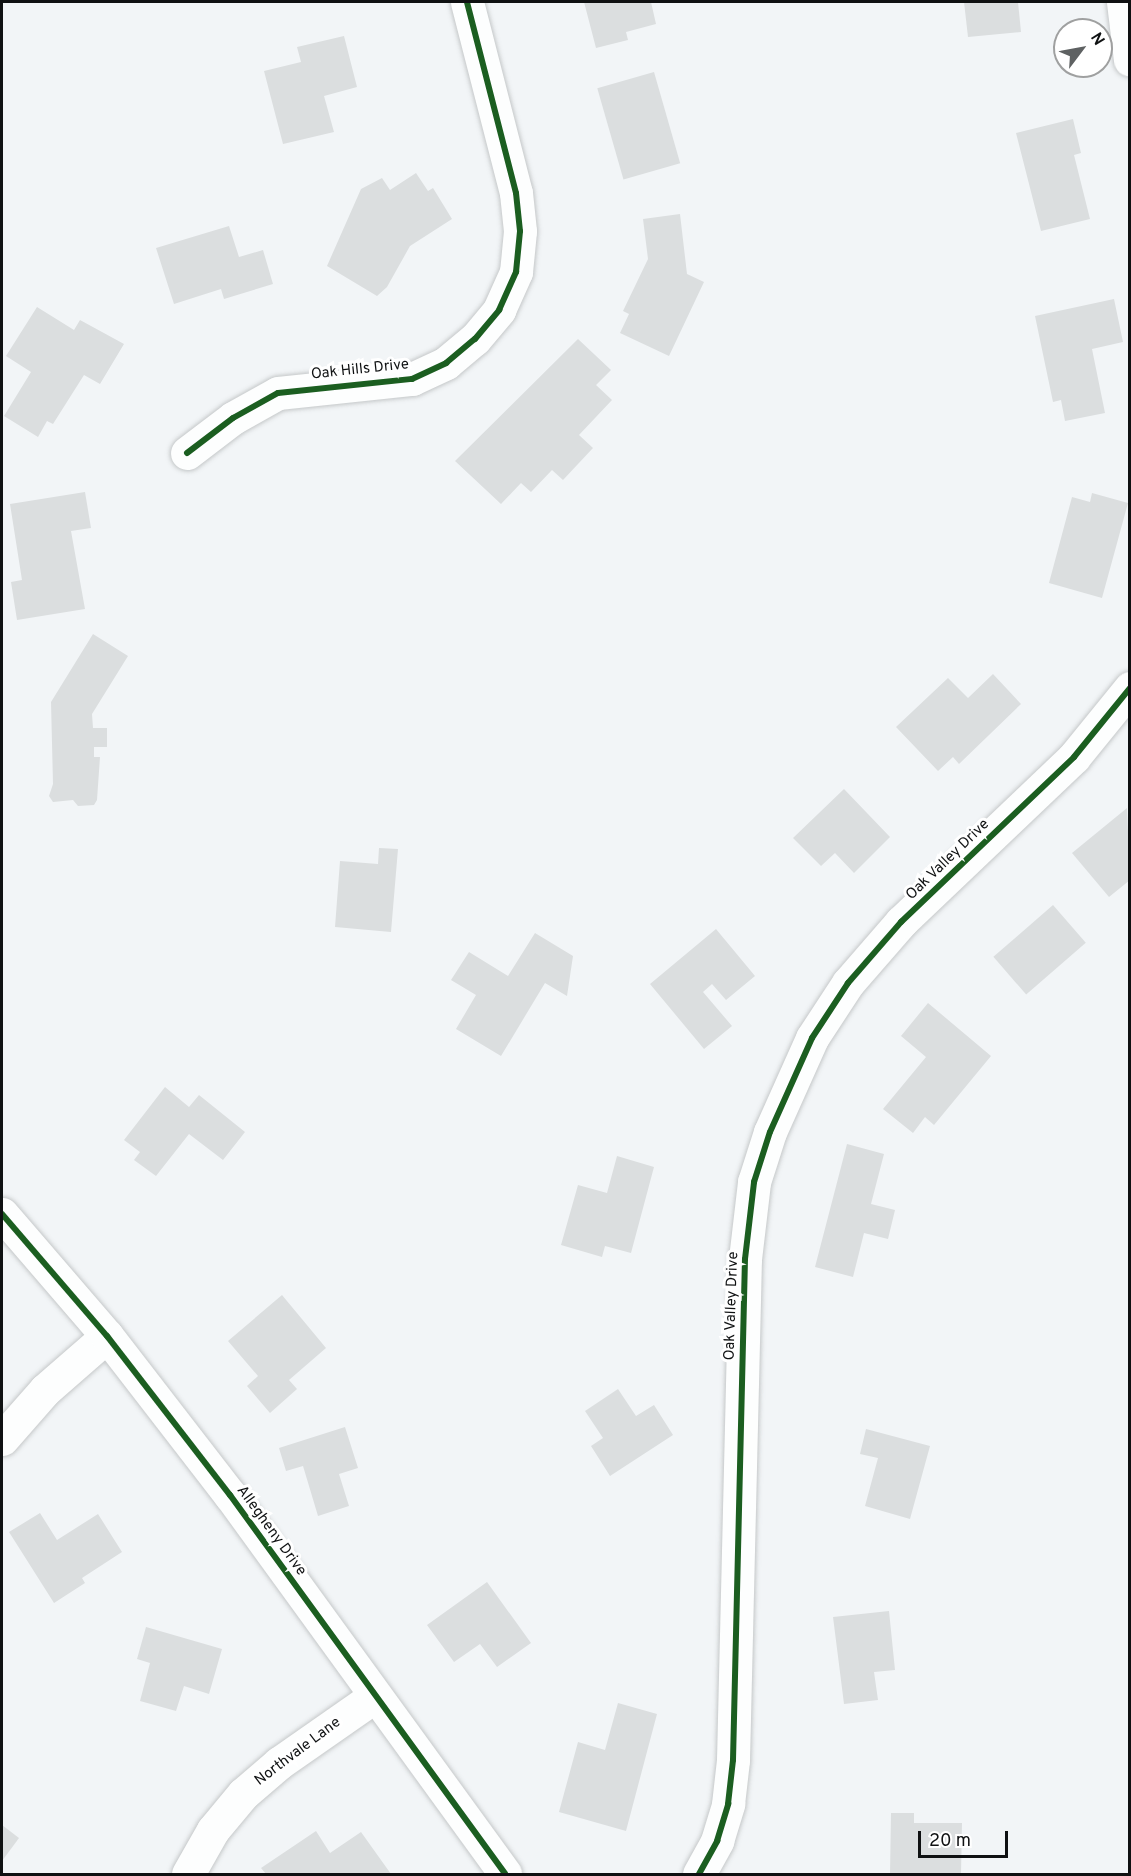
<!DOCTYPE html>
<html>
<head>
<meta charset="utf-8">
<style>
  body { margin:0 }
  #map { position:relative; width:1131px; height:1876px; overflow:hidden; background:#f2f5f7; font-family:Overpass,sans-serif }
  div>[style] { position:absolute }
  .building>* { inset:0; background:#dbdedf; transform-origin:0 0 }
  .roads { filter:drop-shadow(0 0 2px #c5c8c9) drop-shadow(0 0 2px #c5c8c9) }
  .street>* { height:33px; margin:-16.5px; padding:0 16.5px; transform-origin:16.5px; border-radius:16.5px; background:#fdfefe }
  .secondary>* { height:33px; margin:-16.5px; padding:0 16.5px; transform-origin:16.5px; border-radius:16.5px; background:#fdfefe }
  .cycleway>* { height:6px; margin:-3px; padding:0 3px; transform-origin:3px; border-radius:3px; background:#1b5e20 }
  span { translate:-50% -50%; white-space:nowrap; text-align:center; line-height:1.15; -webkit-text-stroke:6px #fff; paint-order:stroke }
  .street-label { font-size:15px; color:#0f1112 }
  .frame { position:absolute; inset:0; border:3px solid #0f1112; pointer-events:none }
  .north { position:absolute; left:1053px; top:18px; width:60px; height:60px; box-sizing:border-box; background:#fff; border:2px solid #9fa0a0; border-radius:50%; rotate:58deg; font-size:16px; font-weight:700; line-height:24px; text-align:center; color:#0f1112 }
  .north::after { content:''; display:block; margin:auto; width:21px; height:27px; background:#5e6162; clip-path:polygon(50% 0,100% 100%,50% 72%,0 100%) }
  .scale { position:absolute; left:918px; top:1831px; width:90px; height:27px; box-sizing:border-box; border:3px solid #0f1112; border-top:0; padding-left:8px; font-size:18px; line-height:21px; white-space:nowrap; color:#0f1112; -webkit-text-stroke:4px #fff; paint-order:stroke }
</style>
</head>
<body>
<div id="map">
  <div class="building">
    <div style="clip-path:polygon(584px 2px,651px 2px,656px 24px,626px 32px,628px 40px,596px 48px)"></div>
    <div style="clip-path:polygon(964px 2px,1018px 2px,1021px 32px,968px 37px)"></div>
    <div style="clip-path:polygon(344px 36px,357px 87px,324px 96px,334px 132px,283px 144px,264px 71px,301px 62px,297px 47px)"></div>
    <div style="left:654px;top:72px;width:95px;height:59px;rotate:74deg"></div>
    <div style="clip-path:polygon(1073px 119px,1081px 153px,1074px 155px,1090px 219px,1041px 231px,1016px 133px)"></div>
    <div style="clip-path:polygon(416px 173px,428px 191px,433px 188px,452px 219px,410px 246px,387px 287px,377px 296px,327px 266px,361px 189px,382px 178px,390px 190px)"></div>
    <div style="clip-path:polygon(680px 214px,687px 274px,704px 282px,669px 356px,620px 333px,629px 314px,623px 311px,648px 259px,643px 219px)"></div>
    <div style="clip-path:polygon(229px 226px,239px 257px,263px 250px,273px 284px,224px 299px,221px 289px,174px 304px,156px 248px)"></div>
    <div style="clip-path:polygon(1114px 299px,1123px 342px,1092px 349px,1105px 413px,1065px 421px,1061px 400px,1053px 402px,1035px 316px)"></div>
    <div style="clip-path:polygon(37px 307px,74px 330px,80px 320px,124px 344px,100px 384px,84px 375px,53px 424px,47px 421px,38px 437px,4px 416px,31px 372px,6px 356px)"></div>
    <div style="clip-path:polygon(578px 339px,611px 370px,596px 385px,612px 400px,579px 435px,593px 448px,563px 480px,552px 470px,531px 492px,521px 483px,501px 504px,455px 461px)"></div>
    <div style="clip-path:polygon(85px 492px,91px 528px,71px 531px,85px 609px,17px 620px,11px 582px,22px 580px,10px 504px)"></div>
    <div style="clip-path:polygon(1092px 493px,1128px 503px,1102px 598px,1049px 583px,1072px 497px,1090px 502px)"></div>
    <div style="clip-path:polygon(93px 634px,128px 656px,92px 714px,93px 728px,107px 728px,107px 747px,94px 747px,94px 757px,100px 757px,97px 800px,94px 805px,78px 806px,73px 800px,53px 802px,49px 796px,53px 784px,51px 702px)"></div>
    <div style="clip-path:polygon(993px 674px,1021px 704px,959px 764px,953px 757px,938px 771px,896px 727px,948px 678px,968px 698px)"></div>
    <div style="clip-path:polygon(844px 789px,890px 837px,854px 873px,835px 853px,821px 866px,793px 838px)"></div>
    <div style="clip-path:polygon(1127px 808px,1130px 880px,1109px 897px,1072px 853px)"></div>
    <div style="clip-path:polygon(379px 848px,398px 849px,391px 932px,335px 927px,340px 861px,378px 864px)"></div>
    <div style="left:1053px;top:905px;width:50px;height:79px;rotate:49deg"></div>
    <div style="clip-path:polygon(716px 929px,755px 976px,726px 1000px,712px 984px,703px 992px,732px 1026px,704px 1049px,650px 984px)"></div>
    <div style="clip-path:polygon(535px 933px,573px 956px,567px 996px,545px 983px,501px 1056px,456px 1029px,476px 995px,451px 980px,469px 952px,508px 976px)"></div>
    <div style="clip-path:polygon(928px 1003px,991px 1056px,934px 1125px,925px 1117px,913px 1133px,883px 1109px,926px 1057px,901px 1036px)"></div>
    <div style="clip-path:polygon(165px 1087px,189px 1107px,199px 1095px,245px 1132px,223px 1160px,189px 1134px,156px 1176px,134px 1160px,140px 1152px,124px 1140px)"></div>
    <div style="clip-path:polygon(847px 1144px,884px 1154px,871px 1204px,895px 1210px,888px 1239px,864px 1233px,853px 1277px,815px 1267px)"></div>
    <div style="clip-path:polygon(617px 1156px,654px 1167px,631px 1253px,605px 1246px,602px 1257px,561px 1245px,578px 1185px,607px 1193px)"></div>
    <div style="clip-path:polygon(282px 1295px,326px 1348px,289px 1380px,297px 1389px,270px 1413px,247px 1386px,258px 1376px,228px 1341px)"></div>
    <div style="clip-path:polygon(618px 1389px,636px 1416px,654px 1405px,673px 1435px,610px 1476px,591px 1446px,603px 1438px,585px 1411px)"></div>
    <div style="clip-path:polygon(345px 1427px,358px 1468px,339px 1474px,349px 1506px,318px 1516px,303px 1466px,286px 1471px,279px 1448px)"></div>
    <div style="clip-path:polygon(866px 1429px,930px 1446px,910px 1519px,865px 1506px,878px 1458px,860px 1454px)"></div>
    <div style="clip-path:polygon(40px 1513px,57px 1540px,98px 1514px,122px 1552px,82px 1578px,85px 1583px,54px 1603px,9px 1532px)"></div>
    <div style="clip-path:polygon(487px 1582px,531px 1643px,497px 1667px,480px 1644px,454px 1662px,427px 1625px)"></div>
    <div style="clip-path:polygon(889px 1611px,895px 1670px,874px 1672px,878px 1700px,844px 1704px,833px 1617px)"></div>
    <div style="clip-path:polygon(146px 1627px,222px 1649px,209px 1694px,184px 1686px,176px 1711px,140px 1701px,150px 1663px,137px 1659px)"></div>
    <div style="clip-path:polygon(618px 1703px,657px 1714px,626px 1831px,559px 1812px,578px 1742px,605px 1750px)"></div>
    <div style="clip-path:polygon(891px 1813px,914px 1813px,914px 1823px,962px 1823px,961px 1874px,890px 1874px)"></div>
    <div style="clip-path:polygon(2px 1825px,19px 1838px,2px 1861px)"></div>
    <div style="clip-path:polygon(316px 1831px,330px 1853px,361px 1832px,391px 1874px,266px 1874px,261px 1868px)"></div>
  </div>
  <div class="roads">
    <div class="street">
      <div style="left:1123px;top:2px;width:58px;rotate:83.1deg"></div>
      <div style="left:187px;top:453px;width:58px;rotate:-37.3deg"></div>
      <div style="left:233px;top:418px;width:51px;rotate:-29.1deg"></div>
      <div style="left:278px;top:393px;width:135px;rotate:-6deg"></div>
      <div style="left:412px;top:379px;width:38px;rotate:-25deg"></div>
      <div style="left:446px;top:363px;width:38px;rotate:-40deg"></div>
      <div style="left:475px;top:339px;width:38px;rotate:-50deg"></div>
      <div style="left:499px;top:310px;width:42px;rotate:-65.9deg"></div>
      <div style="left:516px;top:272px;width:41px;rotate:-84.4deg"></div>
      <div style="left:520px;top:231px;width:38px;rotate:-96deg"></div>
      <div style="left:516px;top:193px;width:197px;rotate:-104.4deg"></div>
      <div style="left:2px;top:1439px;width:65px;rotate:-48.7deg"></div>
      <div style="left:45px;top:1390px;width:82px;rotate:-41.1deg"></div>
      <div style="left:188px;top:1874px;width:51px;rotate:-60.4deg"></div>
      <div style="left:213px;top:1830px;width:47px;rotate:-50.2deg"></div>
      <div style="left:243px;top:1794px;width:48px;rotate:-40.7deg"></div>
      <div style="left:279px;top:1763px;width:117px;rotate:-34.9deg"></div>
      <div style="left:699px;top:1874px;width:38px;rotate:-61deg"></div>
      <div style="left:717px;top:1841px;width:39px;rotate:-73deg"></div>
      <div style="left:728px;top:1804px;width:44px;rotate:-83.5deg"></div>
      <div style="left:733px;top:1760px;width:501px;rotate:-88.63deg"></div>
      <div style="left:745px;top:1259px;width:78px;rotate:-83.3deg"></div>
      <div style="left:754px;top:1182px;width:52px;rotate:-72.3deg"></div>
      <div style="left:770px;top:1132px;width:103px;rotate:-65.9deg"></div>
      <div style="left:812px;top:1038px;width:66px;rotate:-56.8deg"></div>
      <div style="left:848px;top:983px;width:81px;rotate:-49deg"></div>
      <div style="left:901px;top:922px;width:239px;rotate:-43.6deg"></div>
      <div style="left:1074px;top:757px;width:89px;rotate:-50.9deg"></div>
    </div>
    <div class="secondary">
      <div style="left:2px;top:1214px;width:161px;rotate:49.3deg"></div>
      <div style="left:107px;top:1336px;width:201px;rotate:52.3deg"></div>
      <div style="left:230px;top:1495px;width:468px;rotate:54deg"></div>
    </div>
  </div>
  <div class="cycleway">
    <div style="left:187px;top:453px;width:58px;rotate:-37.3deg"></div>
    <div style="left:233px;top:418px;width:51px;rotate:-29.1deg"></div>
    <div style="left:278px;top:393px;width:135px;rotate:-6deg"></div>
    <div style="left:412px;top:379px;width:38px;rotate:-25deg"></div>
    <div style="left:446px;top:363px;width:38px;rotate:-40deg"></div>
    <div style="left:475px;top:339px;width:38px;rotate:-50deg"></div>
    <div style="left:499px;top:310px;width:42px;rotate:-65.9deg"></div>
    <div style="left:516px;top:272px;width:41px;rotate:-84.4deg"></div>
    <div style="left:520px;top:231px;width:38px;rotate:-96deg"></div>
    <div style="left:516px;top:193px;width:197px;rotate:-104.4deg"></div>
    <div style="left:2px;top:1214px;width:161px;rotate:49.3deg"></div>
    <div style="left:107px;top:1336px;width:201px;rotate:52.3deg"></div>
    <div style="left:230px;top:1495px;width:468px;rotate:54deg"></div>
    <div style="left:699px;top:1874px;width:38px;rotate:-61deg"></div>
    <div style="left:717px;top:1841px;width:39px;rotate:-73deg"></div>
    <div style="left:728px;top:1804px;width:44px;rotate:-83.5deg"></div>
    <div style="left:733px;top:1760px;width:501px;rotate:-88.63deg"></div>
    <div style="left:745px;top:1259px;width:78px;rotate:-83.3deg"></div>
    <div style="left:754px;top:1182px;width:52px;rotate:-72.3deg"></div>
    <div style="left:770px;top:1132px;width:103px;rotate:-65.9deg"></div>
    <div style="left:812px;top:1038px;width:66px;rotate:-56.8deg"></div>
    <div style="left:848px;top:983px;width:81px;rotate:-49deg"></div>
    <div style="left:901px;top:922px;width:239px;rotate:-43.6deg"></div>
    <div style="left:1074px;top:757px;width:89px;rotate:-50.9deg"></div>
  </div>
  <div class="street-label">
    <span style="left:360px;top:370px;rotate:-6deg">Oak Hills Drive</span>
    <span style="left:948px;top:860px;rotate:-44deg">Oak Valley Drive</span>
    <span style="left:732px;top:1306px;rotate:-88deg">Oak Valley Drive</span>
    <span style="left:271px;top:1531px;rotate:54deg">Allegheny Drive</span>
    <span style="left:298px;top:1752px;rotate:-37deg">Northvale Lane</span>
  </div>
  <div class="frame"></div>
  <div class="north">N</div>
  <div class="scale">20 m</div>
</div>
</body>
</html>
